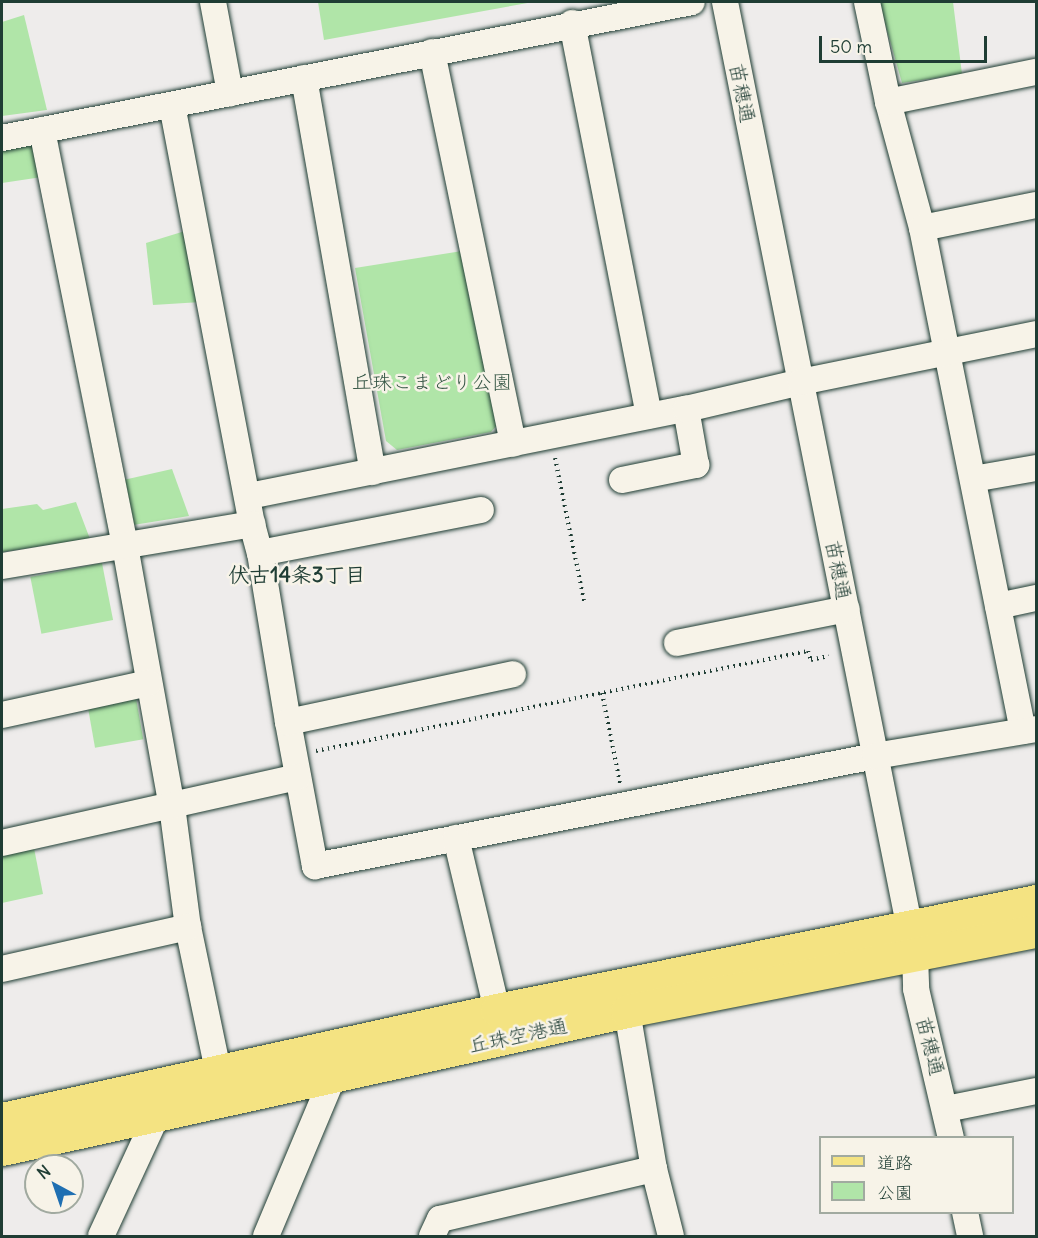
<!DOCTYPE html>
<html>
<head>
<meta charset="utf-8">
<style>
  body { margin:0 }
  #map { position:relative; width:1038px; height:1238px; overflow:hidden; background:#eeeceb; font-family:Delius,"Klee One",sans-serif }
  div>[style] { position:absolute }
  .green>* { inset:0; background:#b0e5a8; transform-origin:0 0 }
  .path>* { height:4px; margin-top:-2px; transform-origin:0; background:repeating-linear-gradient(90deg,#1f3d34 0 1.5px,transparent 0 6px) }
  .roads { filter:drop-shadow(0 0 2px #1f3d34) drop-shadow(0 0 2px #1f3d34) }
  .minor>* { height:26px; margin:-13px; padding:0 13px; transform-origin:13px; border-radius:13px; background:#f7f3e8 }
  .major>* { height:33px; margin:-16.5px; padding:0 16.5px; transform-origin:16.5px; border-radius:16.5px; background:#f4e382 }
  span { translate:-50% -50%; white-space:nowrap; text-align:center; line-height:1.15; -webkit-text-stroke:5px #f7f3e8; paint-order:stroke }
  .street-label { font-size:20px; color:#1f3d34 }
  .park-label { font-size:20px; color:#355645 }
  .neighbourhood-label { font-size:21px; color:#1f3d34; font-weight:700 }
  .frame { position:absolute; inset:0; border:3px solid #1f3d34; pointer-events:none }
  .legend { position:absolute; left:819px; top:1136px; width:195px; height:78px; box-sizing:border-box; background:#f7f3e8; border:2px solid #a1aaa0; margin:0; padding:8px 10px; list-style:none; font-size:18px; color:#1f3d34 }
  .legend li { display:flex; align-items:center; gap:12px; height:30px }
  .legend b { width:30px; border:2px solid #a1aaa0 }
  .north { position:absolute; left:24px; top:1154px; width:60px; height:60px; box-sizing:border-box; background:#f7f3e8; border:2px solid #a1aaa0; border-radius:50%; rotate:320deg; font-size:16px; font-weight:700; line-height:24px; text-align:center; color:#1f3d34 }
  .north::after { content:''; display:block; margin:auto; width:21px; height:27px; background:#1f6fb2; clip-path:polygon(50% 0,100% 100%,50% 72%,0 100%) }
  .scale { position:absolute; left:819px; top:36px; width:168px; height:27px; box-sizing:border-box; border:3px solid #1f3d34; border-top:0; padding-left:8px; font-size:18px; line-height:21px; white-space:nowrap; color:#1f3d34; -webkit-text-stroke:4px #f7f3e8; paint-order:stroke }
</style>
</head>
<body>
<div id="map">
  <div class="green">
    <div style="clip-path:polygon(318px 2px,533px 2px,324px 40px)"></div>
    <div style="clip-path:polygon(879px 2px,953px 2px,962px 74px,902px 83px)"></div>
    <div style="clip-path:polygon(24px 15px,47px 110px,2px 116px,2px 22px)"></div>
    <div style="clip-path:polygon(35px 142px,42px 177px,2px 183px,2px 148px)"></div>
    <div style="clip-path:polygon(185px 231px,201px 302px,153px 305px,146px 243px)"></div>
    <div style="clip-path:polygon(462px 251px,499px 423px,491px 432px,397px 450px,386px 441px,355px 268px)"></div>
    <div style="clip-path:polygon(172px 469px,189px 516px,127px 526px,119px 481px)"></div>
    <div style="clip-path:polygon(76px 502px,90px 539px,2px 552px,2px 509px,37px 504px,43px 510px)"></div>
    <div style="left:102px;top:563px;width:58px;height:73px;rotate:79deg"></div>
    <div style="left:136px;top:698px;width:42px;height:49px;rotate:80deg"></div>
    <div style="clip-path:polygon(33px 843px,43px 894px,2px 903px,2px 853px)"></div>
  </div>
  <div class="path">
    <div style="left:555px;top:458px;width:146px;rotate:78.5deg"></div>
    <div style="left:602px;top:693px;width:92px;rotate:78.7deg"></div>
    <div style="left:316px;top:751px;width:502px;rotate:-11.49deg"></div>
    <div style="left:808px;top:651px;width:9px;rotate:72deg"></div>
    <div style="left:811px;top:660px;width:18px;rotate:-13deg"></div>
  </div>
  <div class="roads">
    <div class="minor">
      <div style="left:213px;top:2px;width:93px;rotate:79.4deg"></div>
      <div style="left:725px;top:2px;width:972px;rotate:78.72deg"></div>
      <div style="left:915px;top:955px;width:34px;rotate:88deg"></div>
      <div style="left:916px;top:989px;width:153px;rotate:76.8deg"></div>
      <div style="left:867px;top:2px;width:102px;rotate:78.1deg"></div>
      <div style="left:888px;top:102px;width:131px;rotate:74.9deg"></div>
      <div style="left:922px;top:228px;width:513px;rotate:78.65deg"></div>
      <div style="left:572px;top:23px;width:400px;rotate:78.9deg"></div>
      <div style="left:432px;top:52px;width:400px;rotate:78.3deg"></div>
      <div style="left:304px;top:78px;width:400px;rotate:80.1deg"></div>
      <div style="left:888px;top:102px;width:151px;rotate:-11.5deg"></div>
      <div style="left:172px;top:105px;width:427px;rotate:79.2deg"></div>
      <div style="left:252px;top:524px;width:30px;rotate:75deg"></div>
      <div style="left:260px;top:553px;width:171px;rotate:80.6deg"></div>
      <div style="left:288px;top:722px;width:147px;rotate:79.4deg"></div>
      <div style="left:315px;top:866px;width:571px;rotate:-11.11deg"></div>
      <div style="left:875px;top:756px;width:163px;rotate:-9.5deg"></div>
      <div style="left:42px;top:130px;width:424px;rotate:78.7deg"></div>
      <div style="left:125px;top:546px;width:264px;rotate:79.8deg"></div>
      <div style="left:172px;top:806px;width:122px;rotate:82.5deg"></div>
      <div style="left:188px;top:927px;width:147px;rotate:78.2deg"></div>
      <div style="left:2px;top:138px;width:703px;rotate:-11.15deg"></div>
      <div style="left:922px;top:228px;width:116px;rotate:-11.4deg"></div>
      <div style="left:973px;top:479px;width:64px;rotate:-9.9deg"></div>
      <div style="left:622px;top:480px;width:76px;rotate:-11.5deg"></div>
      <div style="left:696px;top:465px;width:57px;rotate:-100.1deg"></div>
      <div style="left:249px;top:496px;width:446px;rotate:-11.3deg"></div>
      <div style="left:686px;top:409px;width:118px;rotate:-13.2deg"></div>
      <div style="left:801px;top:382px;width:240px;rotate:-11.5deg"></div>
      <div style="left:260px;top:553px;width:225px;rotate:-11deg"></div>
      <div style="left:2px;top:566px;width:254px;rotate:-9.5deg"></div>
      <div style="left:998px;top:606px;width:39px;rotate:-12deg"></div>
      <div style="left:677px;top:643px;width:173px;rotate:-11.3deg"></div>
      <div style="left:2px;top:715px;width:150px;rotate:-12.3deg"></div>
      <div style="left:288px;top:722px;width:230px;rotate:-12deg"></div>
      <div style="left:456px;top:838px;width:177px;rotate:76.6deg"></div>
      <div style="left:2px;top:843px;width:303px;rotate:-12.6deg"></div>
      <div style="left:2px;top:969px;width:191px;rotate:-12.7deg"></div>
      <div style="left:627px;top:1011px;width:160px;rotate:80.3deg"></div>
      <div style="left:654px;top:1169px;width:69px;rotate:75.8deg"></div>
      <div style="left:946px;top:1109px;width:92px;rotate:-11.3deg"></div>
      <div style="left:965px;top:1212px;width:25px;rotate:78deg"></div>
      <div style="left:101px;top:1236px;width:133px;rotate:-65.2deg"></div>
      <div style="left:266px;top:1236px;width:176px;rotate:-67.2deg"></div>
      <div style="left:334px;top:1074px;width:13px;rotate:-99deg"></div>
      <div style="left:432px;top:1236px;width:19px;rotate:-65deg"></div>
      <div style="left:440px;top:1219px;width:220px;rotate:-13.2deg"></div>
    </div>
    <div class="major">
      <div style="left:2px;top:1119px;width:507px;rotate:-12.42deg"></div>
      <div style="left:497px;top:1010px;width:550px;rotate:-11.43deg"></div>
      <div style="left:2px;top:1149px;width:640px;rotate:-12.45deg"></div>
      <div style="left:627px;top:1011px;width:417px;rotate:-11.1deg"></div>
    </div>
  </div>
  <div class="street-label">
    <span style="left:743px;top:93px;rotate:79deg">苗穂通</span>
    <span style="left:839px;top:570px;rotate:79deg">苗穂通</span>
    <span style="left:518px;top:1035px;rotate:-12deg">丘珠空港通</span>
    <span style="left:931px;top:1046px;rotate:76deg">苗穂通</span>
  </div>
  <div class="park-label">
    <span style="left:432px;top:381px">丘珠こまどり公園</span>
  </div>
  <div class="neighbourhood-label">
    <span style="left:297px;top:575px">伏古14条3丁目</span>
  </div>
  <div class="frame"></div>
  <ul class="legend">
  <li><b style="height:8px;background:#f4e382"></b>道路</li>
  <li><b style="height:16px;background:#b0e5a8"></b>公園</li>
  </ul>
  <div class="north">N</div>
  <div class="scale">50 m</div>
</div>
</body>
</html>
